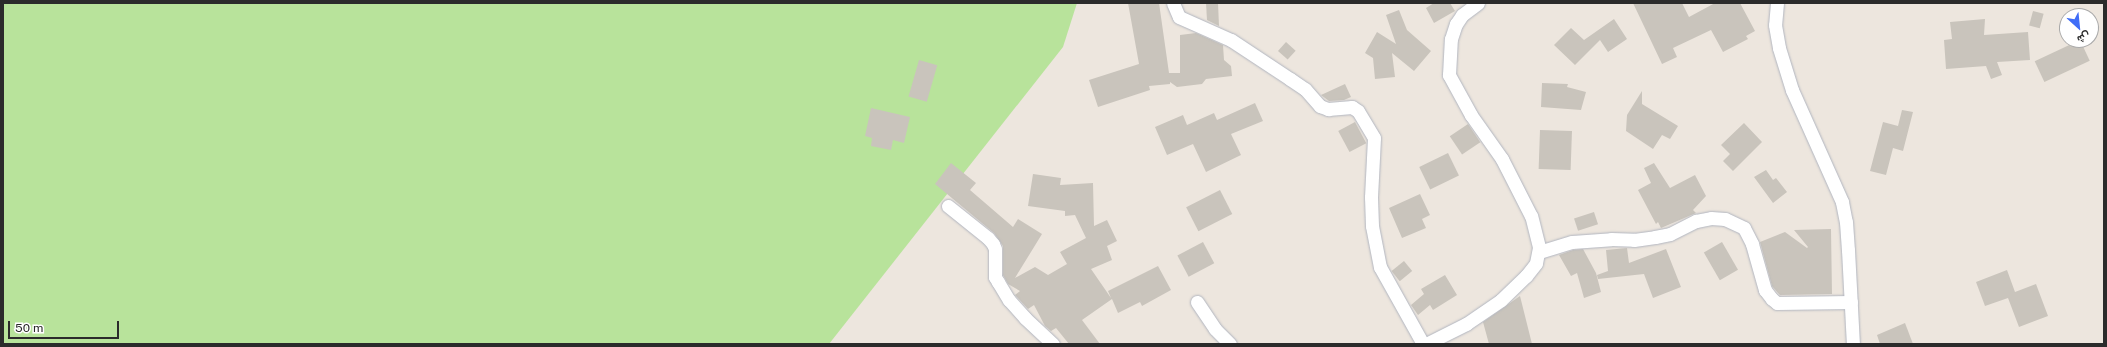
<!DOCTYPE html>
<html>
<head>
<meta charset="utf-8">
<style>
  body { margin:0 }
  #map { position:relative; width:2107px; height:347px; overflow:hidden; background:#ede6de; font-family:"Public Sans",Vazirmatn,sans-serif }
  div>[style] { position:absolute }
  .green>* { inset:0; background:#b8e39b }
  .building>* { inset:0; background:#c9c4bc; transform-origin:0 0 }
  .roads { filter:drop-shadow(0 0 1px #b1b5bf) drop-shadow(0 0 1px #b1b5bf) }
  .minor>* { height:13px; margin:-6.5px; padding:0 6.5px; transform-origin:6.5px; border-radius:6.5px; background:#fff }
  span { translate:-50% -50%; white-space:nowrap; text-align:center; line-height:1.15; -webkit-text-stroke:4px #fff; paint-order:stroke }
  .frame { position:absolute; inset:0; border:4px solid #2b2b2b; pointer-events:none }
  .north { position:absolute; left:2059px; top:8px; width:40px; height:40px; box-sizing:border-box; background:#fff; border:1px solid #aaa; border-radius:50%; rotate:153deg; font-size:11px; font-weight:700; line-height:16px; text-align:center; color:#2b2b2b }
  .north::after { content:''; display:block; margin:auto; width:14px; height:18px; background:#406df7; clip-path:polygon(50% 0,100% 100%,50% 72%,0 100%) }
  .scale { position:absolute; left:8px; top:321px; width:111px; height:18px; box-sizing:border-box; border:2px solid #2b2b2b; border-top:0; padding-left:5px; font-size:12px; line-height:14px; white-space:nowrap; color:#2b2b2b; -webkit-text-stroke:3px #fff; paint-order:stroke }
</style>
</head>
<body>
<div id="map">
  <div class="green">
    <div style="clip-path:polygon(3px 3px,1077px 3px,1063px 47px,829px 344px,3px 344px)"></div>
  </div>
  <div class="building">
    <div style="clip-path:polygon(1128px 3px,1159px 3px,1169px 73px,1180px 73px,1180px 35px,1196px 33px,1223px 45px,1224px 60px,1231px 66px,1232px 76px,1206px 79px,1202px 84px,1177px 87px,1170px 82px,1170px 84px,1149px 86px,1150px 90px,1098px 107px,1089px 80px,1139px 64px)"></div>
    <div style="clip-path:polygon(1206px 3px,1218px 3px,1219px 26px,1207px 20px)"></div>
    <div style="clip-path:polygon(1434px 3px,1450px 3px,1455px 11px,1434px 23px,1426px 8px)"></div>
    <div style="clip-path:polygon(1633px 3px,1682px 3px,1689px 17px,1715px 3px,1740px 3px,1755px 31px,1746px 36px,1748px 39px,1723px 52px,1711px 30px,1673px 48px,1677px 57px,1662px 64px)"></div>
    <div style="clip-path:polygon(1399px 10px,1407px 30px,1431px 51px,1414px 71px,1392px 53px,1395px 77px,1375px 79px,1373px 58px,1365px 53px,1377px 32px,1396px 44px,1386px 15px)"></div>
    <div style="left:2033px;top:11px;width:11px;height:15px;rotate:15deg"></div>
    <div style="clip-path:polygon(1614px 19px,1627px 39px,1608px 52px,1600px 40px,1575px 65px,1554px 45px,1571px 28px,1584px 40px)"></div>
    <div style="clip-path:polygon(1985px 19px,1984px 35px,2028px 32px,2030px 60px,1997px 62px,2002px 75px,1991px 79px,1986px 66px,1946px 69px,1944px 40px,1952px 39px,1950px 22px)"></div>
    <div style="left:2080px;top:40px;width:23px;height:50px;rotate:65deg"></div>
    <div style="left:1286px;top:42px;width:13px;height:12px;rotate:42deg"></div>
    <div style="left:919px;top:60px;width:19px;height:38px;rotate:16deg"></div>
    <div style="clip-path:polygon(1542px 83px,1568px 84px,1567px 87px,1586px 92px,1581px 110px,1541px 107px)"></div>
    <div style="clip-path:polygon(1345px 84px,1351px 97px,1344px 100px,1329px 101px,1321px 95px)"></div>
    <div style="clip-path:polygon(1642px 91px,1642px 104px,1678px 126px,1670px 139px,1662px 135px,1653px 149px,1626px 131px,1627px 115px)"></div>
    <div style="clip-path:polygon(1255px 103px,1263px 121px,1231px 134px,1241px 155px,1206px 172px,1193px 144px,1167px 155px,1155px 127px,1183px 115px,1187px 125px,1214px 113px,1217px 120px)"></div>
    <div style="clip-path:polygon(871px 108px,910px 117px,904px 143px,893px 140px,891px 150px,871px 146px,872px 138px,865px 136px)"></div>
    <div style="clip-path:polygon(1902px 110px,1913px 112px,1903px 151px,1893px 148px,1886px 175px,1870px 171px,1883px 122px,1898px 126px)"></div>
    <div style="left:1355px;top:122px;width:24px;height:19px;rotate:62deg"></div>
    <div style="clip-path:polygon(1744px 123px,1762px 142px,1733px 171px,1723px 161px,1730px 154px,1721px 145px)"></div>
    <div style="left:1468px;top:124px;width:22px;height:22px;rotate:56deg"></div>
    <div style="left:1540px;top:130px;width:32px;height:39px;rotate:2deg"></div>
    <div style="left:1448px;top:153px;width:25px;height:32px;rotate:64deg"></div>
    <div style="clip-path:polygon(951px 163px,976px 183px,970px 190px,1013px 227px,1018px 219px,1042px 234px,1015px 278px,1035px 267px,1048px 275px,1067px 264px,1060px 252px,1086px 238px,1075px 215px,1065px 216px,1065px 211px,1028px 206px,1033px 174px,1061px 178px,1060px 185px,1093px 183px,1094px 226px,1107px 220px,1117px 241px,1107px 246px,1112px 260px,1091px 269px,1111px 298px,1108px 291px,1158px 266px,1171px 290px,1142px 306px,1140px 302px,1118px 313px,1112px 299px,1082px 320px,1100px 344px,1069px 344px,1056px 328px,1051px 331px,1045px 326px,1034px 305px,1028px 309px,1015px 295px,1020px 291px,1008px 284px,1003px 275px,1003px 246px,994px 233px,935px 184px)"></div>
    <div style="clip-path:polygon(1654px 163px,1670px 188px,1695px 175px,1706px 196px,1693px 210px,1696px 213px,1661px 228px,1658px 222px,1656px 224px,1638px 190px,1651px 183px,1644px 168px)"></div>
    <div style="clip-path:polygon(1766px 170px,1773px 180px,1776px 178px,1787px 192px,1773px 203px,1754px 177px)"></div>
    <div style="left:1220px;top:190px;width:27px;height:38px;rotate:63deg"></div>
    <div style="clip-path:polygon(1420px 194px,1430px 215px,1422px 219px,1426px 228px,1402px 238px,1389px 208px)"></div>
    <div style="left:1594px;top:212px;width:13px;height:21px;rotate:72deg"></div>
    <div style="clip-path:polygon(1831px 229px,1832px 294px,1780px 295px,1778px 293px,1772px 286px,1760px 242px,1785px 232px,1807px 248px,1808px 247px,1794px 230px)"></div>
    <div style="left:1203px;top:242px;width:24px;height:29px;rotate:62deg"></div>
    <div style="left:1722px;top:242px;width:32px;height:21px;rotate:60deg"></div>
    <div style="clip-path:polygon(1627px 248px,1629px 263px,1666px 249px,1681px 287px,1653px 298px,1644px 274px,1598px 279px,1597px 275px,1608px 271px,1606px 250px)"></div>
    <div style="clip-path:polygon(1583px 249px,1596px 273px,1601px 292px,1584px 298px,1577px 273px,1571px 276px,1559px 255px,1573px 250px)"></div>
    <div style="left:1404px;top:261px;width:13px;height:16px;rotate:51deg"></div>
    <div style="clip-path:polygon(2007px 270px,2015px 292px,2036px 284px,2048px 316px,2019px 327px,2008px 298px,1985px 306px,1976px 282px)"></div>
    <div style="clip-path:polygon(1445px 275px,1457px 295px,1433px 310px,1430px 305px,1418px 315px,1411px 305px,1424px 294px,1421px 289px)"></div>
    <div style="clip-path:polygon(1520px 296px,1532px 344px,1489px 344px,1483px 322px)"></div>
    <div style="clip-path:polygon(1905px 323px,1913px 344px,1880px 344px,1877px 335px)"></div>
  </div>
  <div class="roads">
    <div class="minor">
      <div style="left:1173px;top:3px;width:15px;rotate:67deg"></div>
      <div style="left:1179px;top:17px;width:57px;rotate:23.9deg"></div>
      <div style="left:1231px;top:40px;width:71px;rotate:33.5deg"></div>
      <div style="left:1290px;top:79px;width:18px;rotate:34deg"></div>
      <div style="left:1305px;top:89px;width:23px;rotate:49deg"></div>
      <div style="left:1320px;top:106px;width:9px;rotate:21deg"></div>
      <div style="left:1328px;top:109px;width:24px;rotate:-5deg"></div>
      <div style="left:1352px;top:107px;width:7px;rotate:34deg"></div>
      <div style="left:1358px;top:111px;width:31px;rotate:59deg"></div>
      <div style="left:1374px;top:138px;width:59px;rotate:92.9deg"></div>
      <div style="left:1371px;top:197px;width:29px;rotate:88deg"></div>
      <div style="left:1372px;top:226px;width:42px;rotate:79deg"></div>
      <div style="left:1380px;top:267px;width:88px;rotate:60.8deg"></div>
      <div style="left:1777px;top:3px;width:22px;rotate:95deg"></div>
      <div style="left:1775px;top:25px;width:23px;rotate:80deg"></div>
      <div style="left:1779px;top:48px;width:44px;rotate:72.8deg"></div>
      <div style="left:1792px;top:90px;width:123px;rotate:65.9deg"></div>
      <div style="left:1842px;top:202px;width:20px;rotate:79deg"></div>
      <div style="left:1846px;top:222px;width:28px;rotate:86deg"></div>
      <div style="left:1848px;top:250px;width:94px;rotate:87deg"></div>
      <div style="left:948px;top:206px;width:51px;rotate:38.7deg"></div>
      <div style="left:988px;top:238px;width:8px;rotate:50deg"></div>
      <div style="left:993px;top:244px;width:5px;rotate:68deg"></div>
      <div style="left:995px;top:249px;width:28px;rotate:90deg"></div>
      <div style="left:995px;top:277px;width:6px;rotate:59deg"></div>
      <div style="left:998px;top:282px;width:21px;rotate:59deg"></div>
      <div style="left:1009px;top:300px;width:24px;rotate:48deg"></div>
      <div style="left:1025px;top:318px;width:38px;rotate:43deg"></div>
      <div style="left:1539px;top:252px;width:34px;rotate:-17deg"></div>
      <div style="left:1572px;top:242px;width:39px;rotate:-4deg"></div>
      <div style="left:1611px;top:239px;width:23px;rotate:2deg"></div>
      <div style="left:1634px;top:240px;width:21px;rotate:-8deg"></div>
      <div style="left:1655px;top:237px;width:15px;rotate:-11deg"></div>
      <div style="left:1670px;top:234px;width:29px;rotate:-27deg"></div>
      <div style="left:1696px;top:221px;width:15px;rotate:-11deg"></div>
      <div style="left:1711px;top:218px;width:14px;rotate:4deg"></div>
      <div style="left:1725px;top:219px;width:21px;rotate:25deg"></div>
      <div style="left:1744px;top:228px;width:18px;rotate:63deg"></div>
      <div style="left:1752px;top:244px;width:48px;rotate:74.2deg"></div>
      <div style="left:1765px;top:290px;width:11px;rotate:52deg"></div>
      <div style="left:1772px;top:299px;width:6px;rotate:39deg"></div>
      <div style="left:1777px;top:303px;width:74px;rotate:-0.8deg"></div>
      <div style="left:1197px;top:302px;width:32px;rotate:56deg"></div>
      <div style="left:1215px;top:329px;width:21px;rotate:45deg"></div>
      <div style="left:1426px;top:344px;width:45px;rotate:-26.6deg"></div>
      <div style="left:1466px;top:324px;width:42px;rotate:-34.4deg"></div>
      <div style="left:1501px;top:300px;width:35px;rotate:-44deg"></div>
      <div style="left:1526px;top:276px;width:16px;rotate:-52deg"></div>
      <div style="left:1536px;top:263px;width:16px;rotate:-79deg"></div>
      <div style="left:1539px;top:247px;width:32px;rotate:-104deg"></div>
      <div style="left:1531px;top:216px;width:64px;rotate:-117deg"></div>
      <div style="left:1502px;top:159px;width:54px;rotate:-125.2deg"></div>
      <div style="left:1471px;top:115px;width:46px;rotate:-118.8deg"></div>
      <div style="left:1449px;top:75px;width:36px;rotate:-87deg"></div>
      <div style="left:1451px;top:39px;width:16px;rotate:-72deg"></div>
      <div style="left:1456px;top:24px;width:11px;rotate:-56deg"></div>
      <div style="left:1462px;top:15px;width:20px;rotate:-37deg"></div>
    </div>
  </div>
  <div class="frame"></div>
  <div class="north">ش</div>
  <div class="scale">50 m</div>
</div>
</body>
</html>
